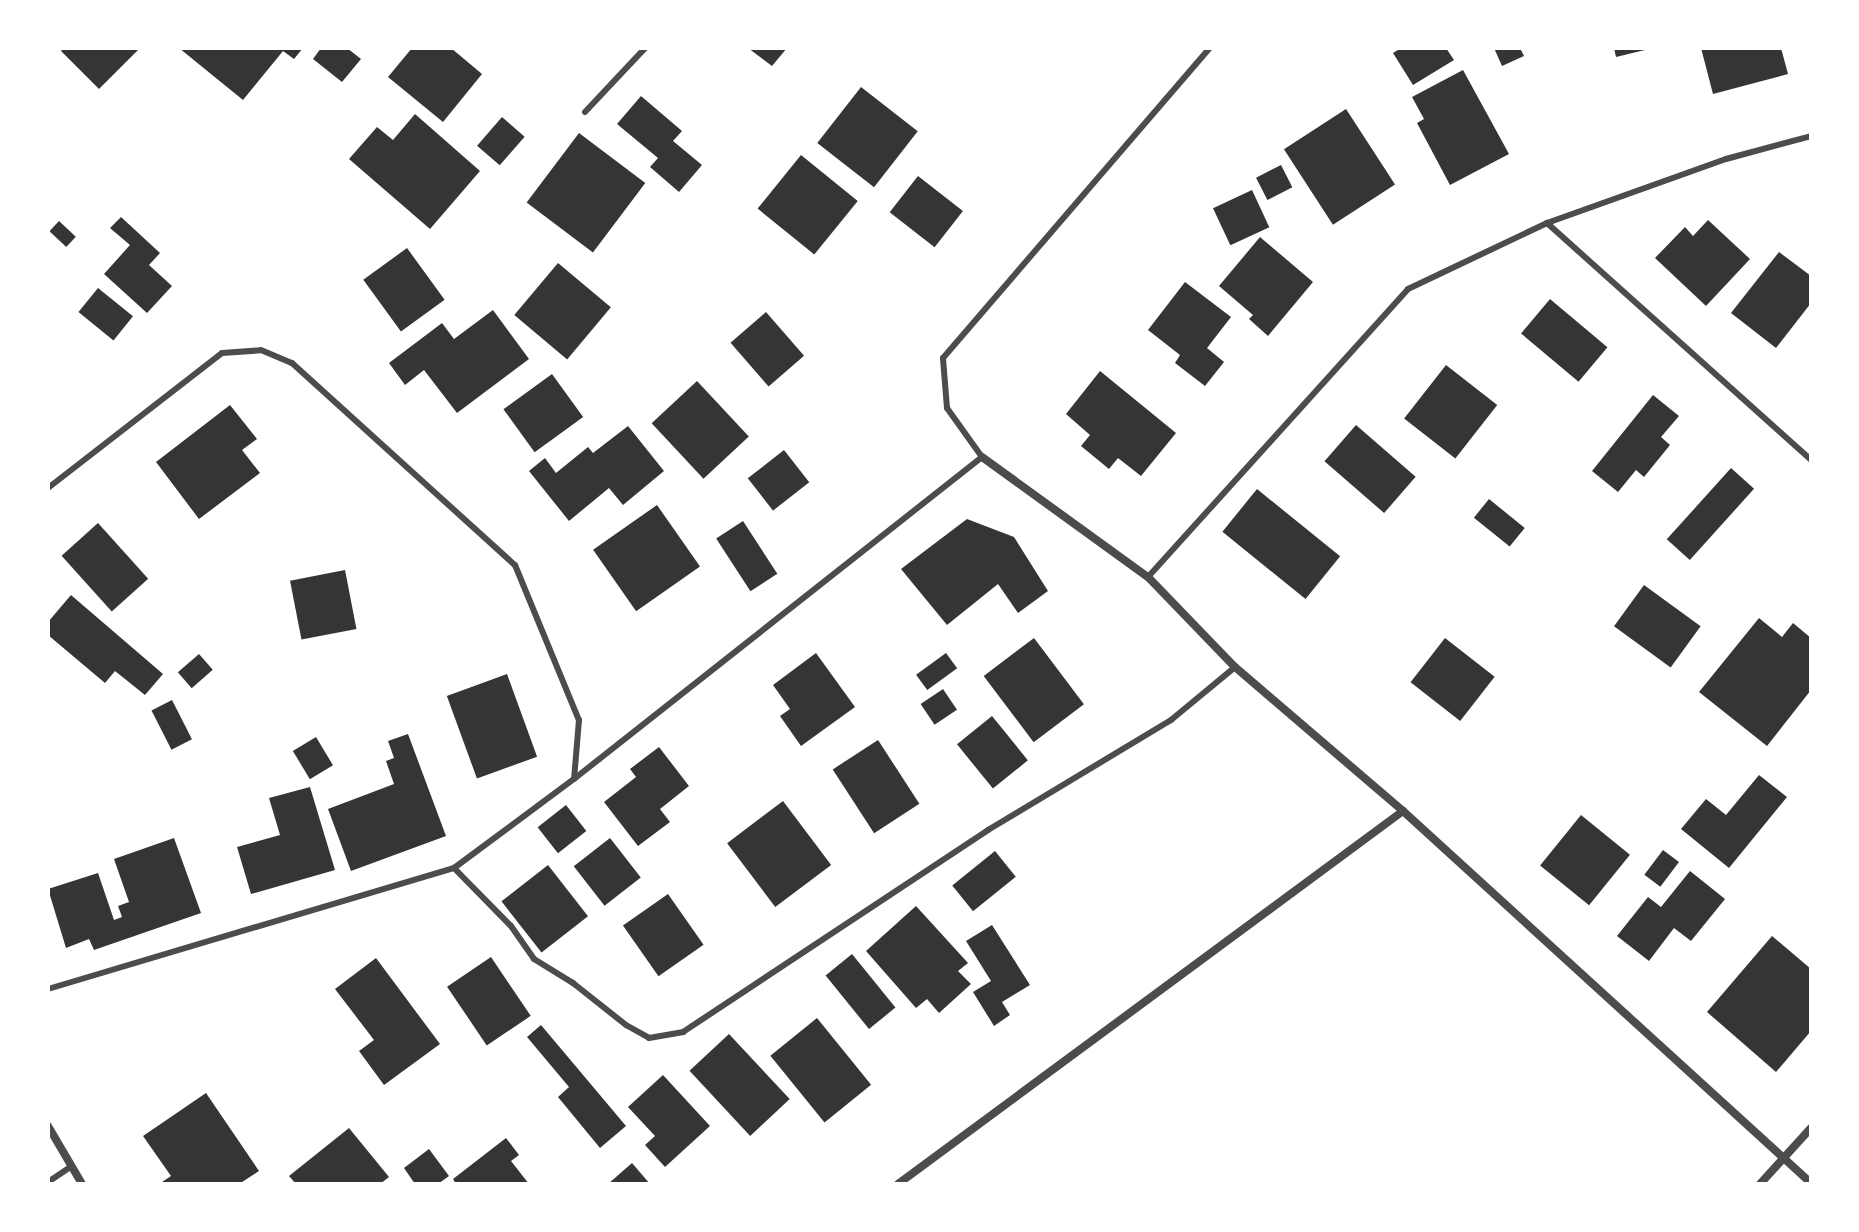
<!DOCTYPE html>
<html>
<head>
<meta charset="utf-8">
<style>
  body { margin:0 }
  #map { position:relative; width:1859px; height:1232px; overflow:hidden; background:#fff; font-family:"Work Sans",sans-serif }
  div>[style] { position:absolute }
  .building>* { inset:0; background:#353535; transform-origin:0 0 }
  .service>* { height:6px; margin:-3px; padding:0 3px; transform-origin:3px; border-radius:3px; background:#4c4c4c }
  .minor>* { height:8px; margin:-4px; padding:0 4px; transform-origin:4px; border-radius:4px; background:#4c4c4c }
  span { translate:-50% -50%; white-space:nowrap; text-align:center; line-height:1.15; -webkit-text-stroke:6px #fff; paint-order:stroke }
  .frame { position:absolute; inset:0; border:50px solid #fff; pointer-events:none }
</style>
</head>
<body>
<div id="map">
  <div class="building">
    <div style="clip-path:polygon(64px 48px,140px 48px,99px 89px,61px 51px)"></div>
    <div style="clip-path:polygon(179px 48px,303px 48px,294px 59px,283px 51px,243px 100px)"></div>
    <div style="clip-path:polygon(321px 48px,347px 48px,361px 59px,342px 82px,313px 59px)"></div>
    <div style="clip-path:polygon(412px 48px,451px 48px,482px 74px,443px 122px,388px 77px)"></div>
    <div style="clip-path:polygon(748px 48px,787px 48px,772px 66px)"></div>
    <div style="clip-path:polygon(1401px 48px,1446px 48px,1454px 60px,1413px 85px,1393px 53px)"></div>
    <div style="clip-path:polygon(1494px 48px,1520px 48px,1524px 56px,1502px 66px)"></div>
    <div style="clip-path:polygon(1614px 48px,1649px 48px,1649px 49px,1616px 57px)"></div>
    <div style="clip-path:polygon(1701px 48px,1781px 48px,1788px 74px,1713px 94px)"></div>
    <div style="clip-path:polygon(1463px 70px,1509px 154px,1450px 185px,1417px 123px,1424px 119px,1412px 97px)"></div>
    <div style="left:861px;top:87px;width:72px;height:71px;rotate:38deg"></div>
    <div style="clip-path:polygon(641px 96px,682px 131px,673px 141px,702px 165px,679px 192px,650px 167px,658px 158px,617px 124px)"></div>
    <div style="left:1346px;top:109px;width:90px;height:74px;rotate:57deg"></div>
    <div style="clip-path:polygon(415px 114px,480px 171px,430px 229px,349px 159px,377px 127px,393px 140px)"></div>
    <div style="left:502px;top:117px;width:30px;height:38px;rotate:41deg"></div>
    <div style="left:579px;top:133px;width:83px;height:87px;rotate:37deg"></div>
    <div style="left:801px;top:155px;width:73px;height:69px;rotate:39deg"></div>
    <div style="left:1281px;top:165px;width:25px;height:28px;rotate:63deg"></div>
    <div style="left:918px;top:176px;width:57px;height:46px;rotate:38deg"></div>
    <div style="left:1252px;top:190px;width:41px;height:43px;rotate:65deg"></div>
    <div style="clip-path:polygon(121px 217px,160px 253px,149px 265px,172px 286px,147px 313px,104px 274px,130px 245px,110px 228px)"></div>
    <div style="clip-path:polygon(1708px 220px,1750px 259px,1706px 306px,1655px 258px,1685px 227px,1693px 236px)"></div>
    <div style="left:59px;top:221px;width:23px;height:14px;rotate:43deg"></div>
    <div style="clip-path:polygon(1260px 237px,1313px 282px,1268px 336px,1249px 319px,1253px 315px,1219px 286px)"></div>
    <div style="left:407px;top:248px;width:64px;height:54px;rotate:54deg"></div>
    <div style="clip-path:polygon(1779px 252px,1811px 276px,1811px 303px,1776px 348px,1731px 313px)"></div>
    <div style="left:558px;top:263px;width:69px;height:68px;rotate:40deg"></div>
    <div style="clip-path:polygon(1185px 282px,1231px 317px,1207px 348px,1224px 362px,1205px 386px,1175px 363px,1180px 355px,1148px 330px)"></div>
    <div style="left:98px;top:288px;width:45px;height:31px;rotate:39deg"></div>
    <div style="left:1550px;top:299px;width:75px;height:45px;rotate:40deg"></div>
    <div style="clip-path:polygon(493px 310px,529px 359px,457px 413px,424px 370px,405px 385px,389px 363px,442px 323px,454px 339px)"></div>
    <div style="left:766px;top:312px;width:58px;height:47px;rotate:49deg"></div>
    <div style="left:1446px;top:365px;width:65px;height:68px;rotate:38deg"></div>
    <div style="clip-path:polygon(1100px 371px,1176px 433px,1141px 476px,1118px 458px,1109px 469px,1081px 446px,1090px 435px,1066px 414px)"></div>
    <div style="left:552px;top:374px;width:53px;height:60px;rotate:54deg"></div>
    <div style="left:697px;top:381px;width:76px;height:62px;rotate:47deg"></div>
    <div style="clip-path:polygon(1653px 395px,1679px 416px,1661px 437px,1670px 445px,1644px 477px,1636px 470px,1618px 492px,1592px 471px)"></div>
    <div style="clip-path:polygon(230px 405px,257px 439px,242px 450px,260px 473px,199px 519px,156px 462px)"></div>
    <div style="left:1356px;top:425px;width:79px;height:48px;rotate:41deg"></div>
    <div style="clip-path:polygon(628px 426px,664px 471px,623px 505px,609px 488px,569px 521px,529px 471px,545px 458px,556px 473px,588px 447px,593px 453px)"></div>
    <div style="left:784px;top:450px;width:41px;height:46px;rotate:52deg"></div>
    <div style="left:1731px;top:468px;width:31px;height:96px;rotate:42deg"></div>
    <div style="left:1257px;top:489px;width:107px;height:55px;rotate:39deg"></div>
    <div style="left:1489px;top:499px;width:46px;height:24px;rotate:39deg"></div>
    <div style="left:657px;top:505px;width:75px;height:78px;rotate:55deg"></div>
    <div style="clip-path:polygon(967px 519px,1014px 537px,1048px 591px,1018px 613px,998px 584px,947px 625px,901px 569px)"></div>
    <div style="left:743px;top:521px;width:63px;height:32px;rotate:57deg"></div>
    <div style="left:98px;top:523px;width:75px;height:49px;rotate:48deg"></div>
    <div style="left:345px;top:570px;width:60px;height:56px;rotate:79deg"></div>
    <div style="left:1644px;top:585px;width:70px;height:51px;rotate:36deg"></div>
    <div style="clip-path:polygon(71px 595px,163px 674px,145px 695px,115px 671px,105px 683px,48px 635px,48px 622px)"></div>
    <div style="clip-path:polygon(1759px 618px,1782px 637px,1793px 623px,1811px 638px,1811px 690px,1767px 746px,1699px 692px)"></div>
    <div style="left:1034px;top:638px;width:83px;height:63px;rotate:53deg"></div>
    <div style="left:1445px;top:638px;width:63px;height:56px;rotate:38deg"></div>
    <div style="clip-path:polygon(816px 653px,855px 707px,801px 746px,780px 716px,790px 709px,773px 685px)"></div>
    <div style="left:946px;top:653px;width:19px;height:37px;rotate:54deg"></div>
    <div style="left:199px;top:654px;width:21px;height:28px;rotate:49deg"></div>
    <div style="left:507px;top:674px;width:88px;height:64px;rotate:70deg"></div>
    <div style="left:943px;top:689px;width:25px;height:27px;rotate:56deg"></div>
    <div style="left:172px;top:700px;width:44px;height:23px;rotate:63deg"></div>
    <div style="left:992px;top:716px;width:57px;height:45px;rotate:51deg"></div>
    <div style="clip-path:polygon(408px 734px,446px 836px,351px 871px,328px 809px,394px 784px,386px 761px,394px 758px,388px 741px)"></div>
    <div style="left:316px;top:737px;width:33px;height:27px;rotate:59deg"></div>
    <div style="left:878px;top:740px;width:76px;height:54px;rotate:57deg"></div>
    <div style="clip-path:polygon(659px 747px,689px 786px,660px 809px,670px 822px,638px 846px,604px 802px,636px 777px,630px 769px)"></div>
    <div style="clip-path:polygon(1759px 775px,1787px 797px,1729px 868px,1681px 829px,1706px 799px,1726px 815px)"></div>
    <div style="clip-path:polygon(310px 787px,335px 870px,251px 894px,237px 847px,280px 835px,269px 798px)"></div>
    <div style="left:783px;top:801px;width:80px;height:70px;rotate:53deg"></div>
    <div style="left:566px;top:805px;width:33px;height:36px;rotate:52deg"></div>
    <div style="left:1581px;top:815px;width:63px;height:65px;rotate:39deg"></div>
    <div style="clip-path:polygon(174px 838px,201px 913px,94px 950px,89px 939px,66px 948px,48px 889px,98px 873px,114px 920px,122px 917px,118px 906px,129px 902px,114px 859px)"></div>
    <div style="left:610px;top:838px;width:50px;height:46px;rotate:52deg"></div>
    <div style="left:1663px;top:850px;width:20px;height:31px;rotate:37deg"></div>
    <div style="left:995px;top:851px;width:33px;height:55px;rotate:51deg"></div>
    <div style="left:548px;top:865px;width:65px;height:59px;rotate:52deg"></div>
    <div style="clip-path:polygon(1690px 871px,1725px 899px,1691px 941px,1674px 928px,1649px 961px,1617px 936px,1648px 897px,1661px 907px)"></div>
    <div style="left:668px;top:894px;width:62px;height:55px;rotate:55deg"></div>
    <div style="clip-path:polygon(916px 906px,968px 963px,958px 971px,971px 984px,939px 1013px,927px 999px,916px 1008px,866px 951px)"></div>
    <div style="clip-path:polygon(992px 925px,1030px 985px,1002px 1002px,1010px 1015px,994px 1026px,973px 992px,991px 981px,966px 941px)"></div>
    <div style="clip-path:polygon(1772px 936px,1811px 969px,1811px 1031px,1776px 1072px,1707px 1012px)"></div>
    <div style="left:852px;top:954px;width:69px;height:34px;rotate:51deg"></div>
    <div style="left:491px;top:957px;width:71px;height:53px;rotate:56deg"></div>
    <div style="clip-path:polygon(376px 958px,440px 1044px,384px 1085px,359px 1051px,374px 1040px,335px 989px)"></div>
    <div style="left:817px;top:1018px;width:86px;height:60px;rotate:51deg"></div>
    <div style="clip-path:polygon(541px 1025px,626px 1126px,600px 1148px,558px 1097px,569px 1087px,527px 1037px)"></div>
    <div style="left:729px;top:1034px;width:89px;height:54px;rotate:47deg"></div>
    <div style="clip-path:polygon(663px 1075px,710px 1126px,665px 1167px,645px 1145px,655px 1136px,628px 1107px)"></div>
    <div style="clip-path:polygon(206px 1093px,259px 1171px,239px 1184px,159px 1184px,171px 1176px,143px 1136px)"></div>
    <div style="clip-path:polygon(349px 1128px,389px 1177px,380px 1184px,296px 1184px,289px 1176px)"></div>
    <div style="clip-path:polygon(506px 1138px,519px 1155px,511px 1161px,529px 1184px,456px 1184px,453px 1179px)"></div>
    <div style="clip-path:polygon(429px 1149px,449px 1176px,438px 1184px,415px 1184px,404px 1168px)"></div>
    <div style="clip-path:polygon(632px 1163px,650px 1184px,608px 1184px)"></div>
  </div>
  <div class="service">
    <div style="left:585px;top:112px;width:88px;rotate:-46.8deg"></div>
    <div style="left:1547px;top:223px;width:355px;rotate:41.9deg"></div>
    <div style="left:48px;top:488px;width:220px;rotate:-37.8deg"></div>
    <div style="left:222px;top:353px;width:39px;rotate:-4deg"></div>
    <div style="left:261px;top:350px;width:34px;rotate:23deg"></div>
    <div style="left:292px;top:363px;width:301px;rotate:42.2deg"></div>
    <div style="left:515px;top:565px;width:168px;rotate:67.6deg"></div>
    <div style="left:579px;top:720px;width:59px;rotate:94.8deg"></div>
    <div style="left:1148px;top:577px;width:388px;rotate:-47.9deg"></div>
    <div style="left:1408px;top:289px;width:154px;rotate:-25.4deg"></div>
    <div style="left:1547px;top:223px;width:190px;rotate:-19.7deg"></div>
    <div style="left:1726px;top:159px;width:88px;rotate:-15.1deg"></div>
    <div style="left:454px;top:868px;width:81px;rotate:45.5deg"></div>
    <div style="left:511px;top:926px;width:40px;rotate:55.1deg"></div>
    <div style="left:534px;top:959px;width:46px;rotate:31.6deg"></div>
    <div style="left:573px;top:983px;width:68px;rotate:38.4deg"></div>
    <div style="left:626px;top:1025px;width:26px;rotate:29deg"></div>
    <div style="left:649px;top:1038px;width:35px;rotate:-10deg"></div>
    <div style="left:683px;top:1032px;width:366px;rotate:-33.5deg"></div>
    <div style="left:988px;top:830px;width:214px;rotate:-31deg"></div>
    <div style="left:1171px;top:720px;width:83px;rotate:-39.6deg"></div>
    <div style="left:48px;top:989px;width:424px;rotate:-16.6deg"></div>
    <div style="left:454px;top:868px;width:149px;rotate:-36.6deg"></div>
    <div style="left:574px;top:779px;width:520px;rotate:-38.28deg"></div>
    <div style="left:982px;top:457px;width:60px;rotate:-125.5deg"></div>
    <div style="left:947px;top:408px;width:50px;rotate:-94.6deg"></div>
    <div style="left:943px;top:358px;width:409px;rotate:-49.3deg"></div>
    <div style="left:48px;top:1182px;width:27px;rotate:-34deg"></div>
  </div>
  <div class="minor">
    <div style="left:982px;top:457px;width:205px;rotate:35.9deg"></div>
    <div style="left:1148px;top:577px;width:125px;rotate:46deg"></div>
    <div style="left:1235px;top:667px;width:221px;rotate:40.6deg"></div>
    <div style="left:1403px;top:811px;width:552px;rotate:42.36deg"></div>
    <div style="left:48px;top:1126px;width:67px;rotate:59.6deg"></div>
    <div style="left:898px;top:1184px;width:628px;rotate:-36.45deg"></div>
    <div style="left:1760px;top:1184px;width:76px;rotate:-47.7deg"></div>
  </div>
  <div class="frame"></div>
</div>
</body>
</html>
